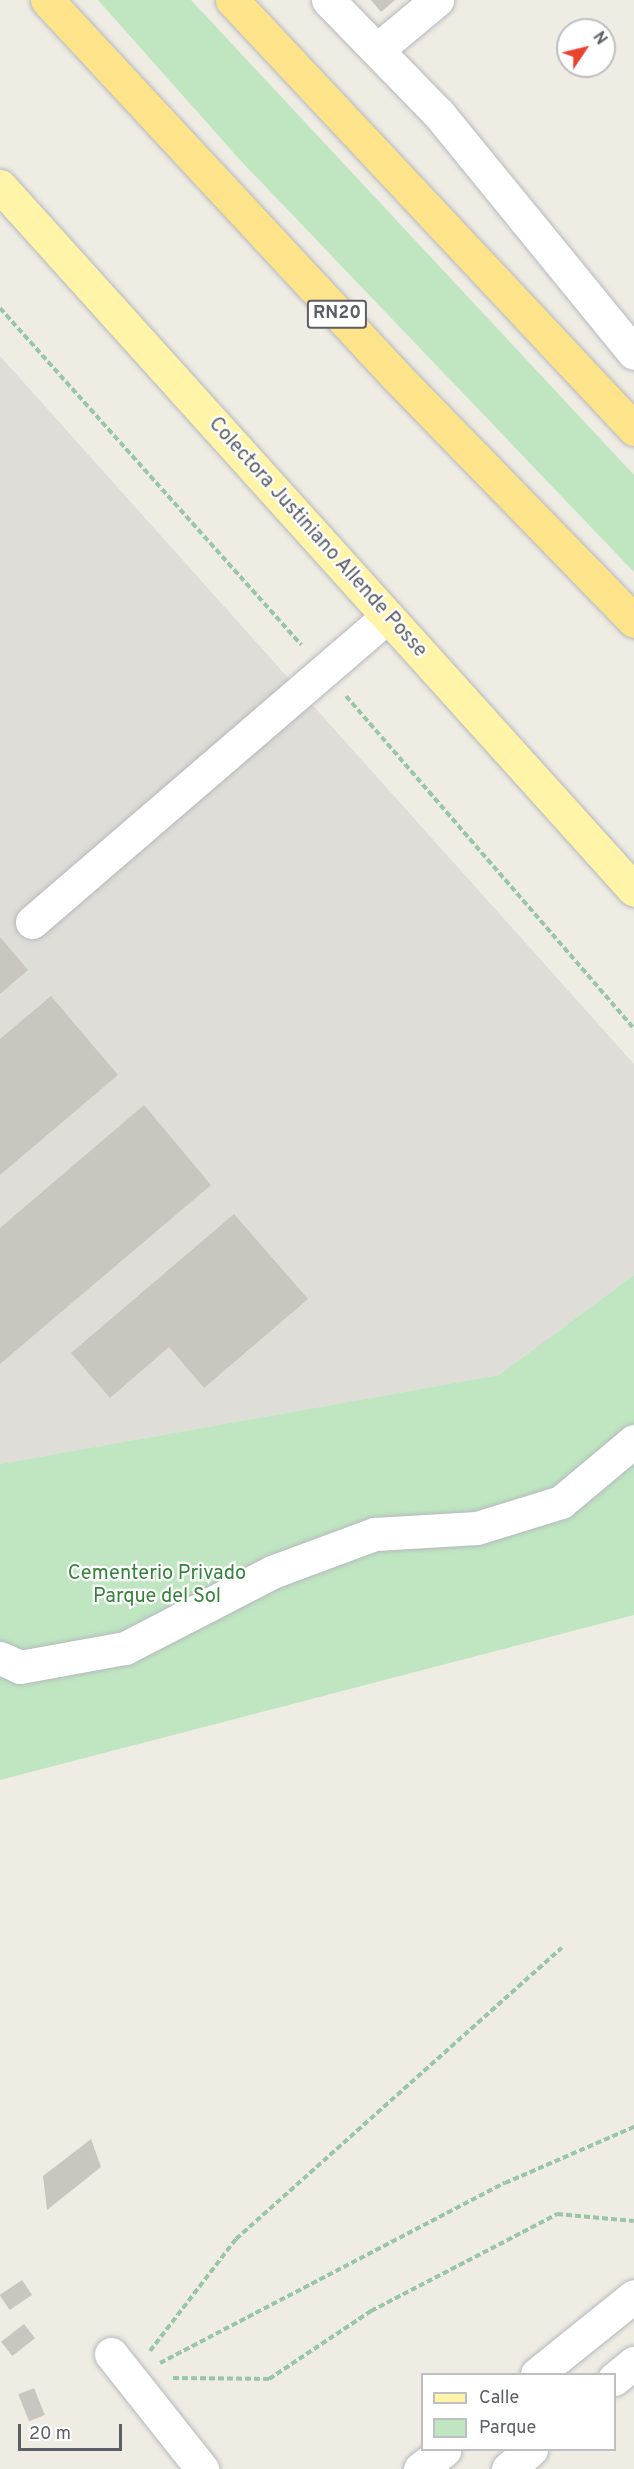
<!DOCTYPE html>
<html>
<head>
<meta charset="utf-8">
<style>
  body { margin:0 }
  #map { position:relative; width:634px; height:2469px; overflow:hidden; background:#eeece3; font-family:Overpass,sans-serif }
  div>[style] { position:absolute }
  .industrial>* { inset:0; background:#dfddd7 }
  .green>* { inset:0; background:#bfe6c1 }
  .building>* { inset:0; background:#c9c6c0; transform-origin:0 0 }
  .path>* { height:4px; margin-top:-2px; transform-origin:0; background:repeating-linear-gradient(90deg,#98c6a7 0 6px,transparent 0 9px) }
  .roads { filter:drop-shadow(0 0 2px #b5b8bd) drop-shadow(0 0 2px #b5b8bd) }
  .minor>* { height:33px; margin:-16.5px; padding:0 16.5px; transform-origin:16.5px; border-radius:16.5px; background:#fff }
  .major>* { height:33px; margin:-16.5px; padding:0 16.5px; transform-origin:16.5px; border-radius:16.5px; background:#fff4a7 }
  .highway>* { height:33px; margin:-16.5px; padding:0 16.5px; transform-origin:16.5px; border-radius:16.5px; background:#fde48b }
  span { translate:-50% -50%; white-space:nowrap; text-align:center; line-height:1.15; -webkit-text-stroke:4.5px #fff; paint-order:stroke }
  .shield-label span { padding:2px 4px; background:#fff; border:2px solid; border-radius:4px; -webkit-text-stroke-width:0 }
  .shield-label { font-size:18px; color:#5b5e64; font-weight:700 }
  .street-label { font-size:20px; color:#5b5e64 }
  .park-label { font-size:20px; color:#34823b }
  .legend { position:absolute; left:421px; top:2373px; width:195px; height:78px; box-sizing:border-box; background:#fff; border:2px solid #bdbfc1; margin:0; padding:8px 10px; list-style:none; font-size:18px; color:#5b5e64 }
  .legend li { display:flex; align-items:center; gap:12px; height:30px }
  .legend b { width:30px; border:2px solid #bdbfc1 }
  .north { position:absolute; left:556px; top:18px; width:60px; height:60px; box-sizing:border-box; background:#fff; border:2px solid #bdbfc1; border-radius:50%; rotate:55deg; font-size:16px; font-weight:700; line-height:24px; text-align:center; color:#5b5e64 }
  .north::after { content:''; display:block; margin:auto; width:21px; height:27px; background:#e9442e; clip-path:polygon(50% 0,100% 100%,50% 72%,0 100%) }
  .scale { position:absolute; left:18px; top:2424px; width:104px; height:27px; box-sizing:border-box; border:3px solid #5b5e64; border-top:0; padding-left:8px; font-size:18px; line-height:21px; white-space:nowrap; color:#5b5e64; -webkit-text-stroke:4px #fff; paint-order:stroke }
</style>
</head>
<body>
<div id="map">
  <div class="industrial">
    <div style="clip-path:polygon(0 356px,634px 1064px,634px 1275px,499px 1375px,0 1464px)"></div>
  </div>
  <div class="green">
    <div style="clip-path:polygon(98px 0,191px 0,634px 475px,634px 572px,241px 161px)"></div>
    <div style="clip-path:polygon(634px 1275px,634px 1615px,0 1780px,0 1464px,499px 1375px)"></div>
  </div>
  <div class="building">
    <div style="clip-path:polygon(371px 0,395px 0,381px 12px)"></div>
    <div style="clip-path:polygon(0 937px,28px 970px,0 994px)"></div>
    <div style="clip-path:polygon(51px 996px,118px 1075px,0 1175px,0 1039px)"></div>
    <div style="clip-path:polygon(144px 1105px,211px 1185px,0 1364px,0 1228px)"></div>
    <div style="clip-path:polygon(234px 1214px,308px 1299px,204px 1388px,169px 1347px,110px 1398px,71px 1353px)"></div>
    <div style="clip-path:polygon(91px 2139px,101px 2167px,47px 2210px,43px 2176px)"></div>
    <div style="left:22px;top:2280px;width:18px;height:27px;rotate:56deg"></div>
    <div style="left:24px;top:2324px;width:18px;height:29px;rotate:52deg"></div>
    <div style="left:34px;top:2388px;width:29px;height:17px;rotate:68deg"></div>
  </div>
  <div class="path">
    <div style="left:0;top:308px;width:452px;rotate:48.2deg"></div>
    <div style="left:346px;top:696px;width:440px;rotate:49.1deg"></div>
    <div style="left:150px;top:2351px;width:141px;rotate:-52.5deg"></div>
    <div style="left:236px;top:2239px;width:437px;rotate:-41.8deg"></div>
    <div style="left:160px;top:2363px;width:389px;rotate:-27.6deg"></div>
    <div style="left:505px;top:2183px;width:141px;rotate:-23.5deg"></div>
    <div style="left:173px;top:2378px;width:96px;rotate:0.6deg"></div>
    <div style="left:269px;top:2379px;width:123px;rotate:-33.7deg"></div>
    <div style="left:371px;top:2311px;width:210px;rotate:-27.5deg"></div>
    <div style="left:557px;top:2214px;width:77px;rotate:5.2deg"></div>
  </div>
  <div class="roads">
    <div class="minor">
      <div style="left:328px;top:0;width:159px;rotate:45.8deg"></div>
      <div style="left:439px;top:114px;width:308px;rotate:50.8deg"></div>
      <div style="left:378px;top:49px;width:77px;rotate:-39.7deg"></div>
      <div style="left:32px;top:922px;width:469px;rotate:-40.7deg"></div>
      <div style="left:0;top:1658px;width:22px;rotate:24deg"></div>
      <div style="left:20px;top:1667px;width:107px;rotate:-10.3deg"></div>
      <div style="left:125px;top:1648px;width:165px;rotate:-27.3deg"></div>
      <div style="left:272px;top:1572px;width:110px;rotate:-20.3deg"></div>
      <div style="left:375px;top:1534px;width:102px;rotate:-3.4deg"></div>
      <div style="left:477px;top:1528px;width:88px;rotate:-17.2deg"></div>
      <div style="left:561px;top:1502px;width:95px;rotate:-39.9deg"></div>
      <div style="left:111px;top:2354px;width:147px;rotate:51.6deg"></div>
      <div style="left:537px;top:2374px;width:124px;rotate:-38.8deg"></div>
      <div style="left:614px;top:2379px;width:26px;rotate:-39deg"></div>
      <div style="left:420px;top:2469px;width:31px;rotate:-38deg"></div>
      <div style="left:508px;top:2469px;width:30px;rotate:-40deg"></div>
    </div>
    <div class="major">
      <div style="left:0;top:186px;width:947px;rotate:47.99deg"></div>
    </div>
    <div class="highway">
      <div style="left:47px;top:0;width:512px;rotate:47.14deg"></div>
      <div style="left:395px;top:375px;width:343px;rotate:45.8deg"></div>
      <div style="left:232px;top:0;width:588px;rotate:46.86deg"></div>
    </div>
  </div>
  <div class="shield-label">
    <span style="left:337px;top:314px">RN20</span>
  </div>
  <div class="street-label">
    <span style="left:317px;top:538px;rotate:48deg">Colectora Justiniano Allende Posse</span>
  </div>
  <div class="park-label">
    <span style="left:157px;top:1586px">Cementerio Privado<br>Parque del Sol</span>
  </div>
  <ul class="legend">
  <li><b style="height:8px;background:#fff4a7"></b>Calle</li>
  <li><b style="height:16px;background:#bfe6c1"></b>Parque</li>
  </ul>
  <div class="north">N</div>
  <div class="scale">20 m</div>
</div>
</body>
</html>
